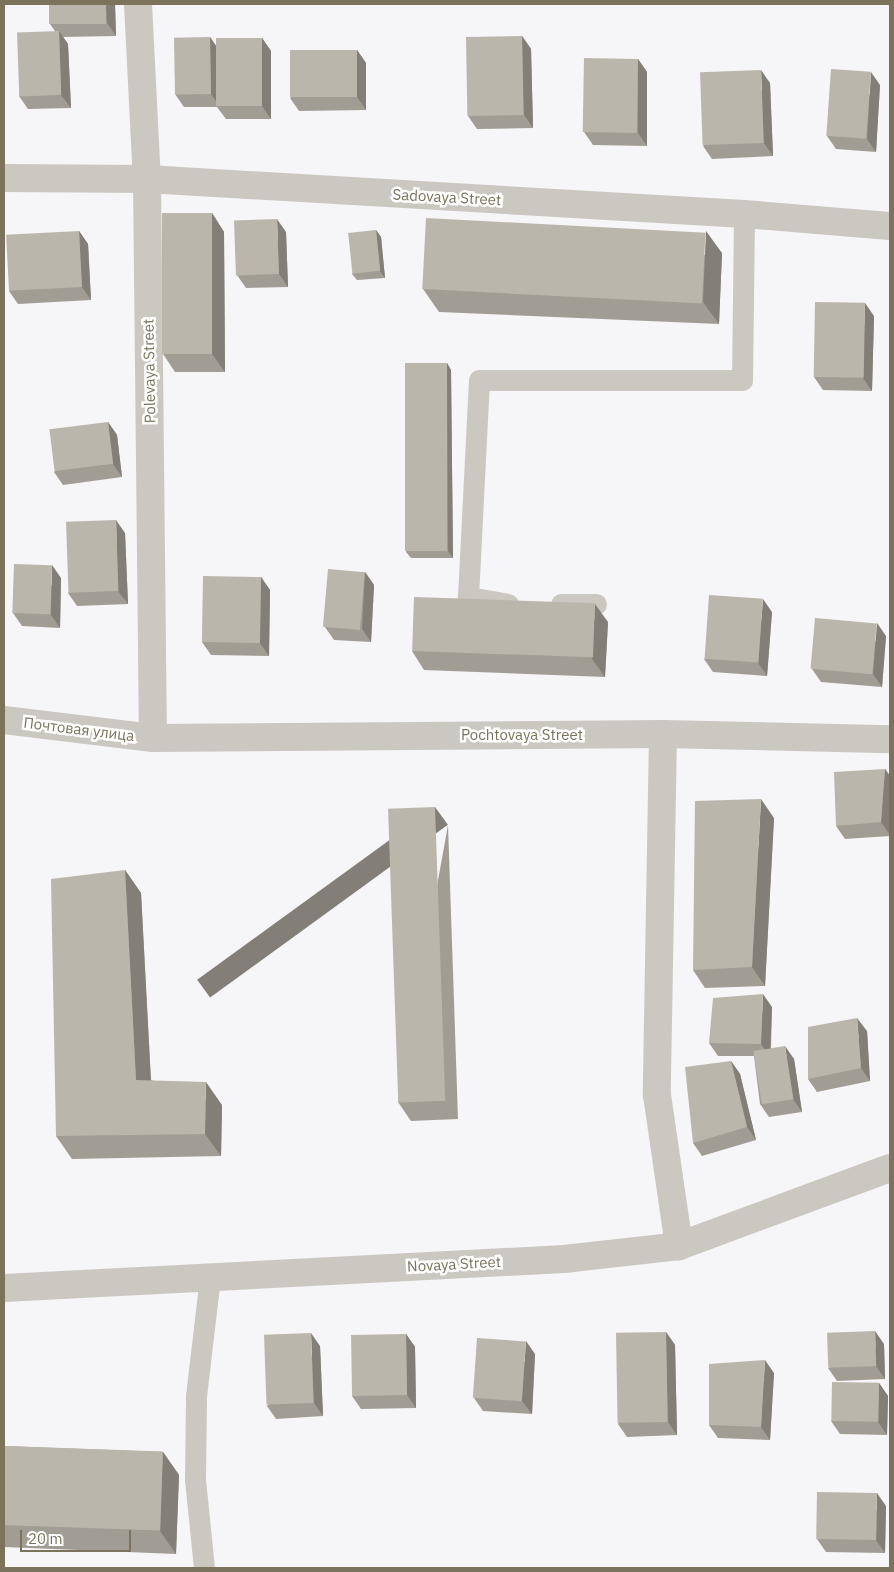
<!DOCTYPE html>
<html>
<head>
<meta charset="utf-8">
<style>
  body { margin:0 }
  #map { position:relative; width:894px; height:1572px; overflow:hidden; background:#f6f5f8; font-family:"IBM Plex Sans",sans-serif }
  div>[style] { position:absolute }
  .service>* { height:21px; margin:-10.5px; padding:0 10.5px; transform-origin:10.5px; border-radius:10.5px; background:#cbc8c2 }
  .minor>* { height:28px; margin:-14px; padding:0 14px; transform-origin:14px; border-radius:14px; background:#cbc8c2 }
  .wall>* { inset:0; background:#a19d94 }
  .shaded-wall>* { inset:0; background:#837f78; transform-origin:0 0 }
  .building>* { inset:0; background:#bbb6ac; transform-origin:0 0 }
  span { translate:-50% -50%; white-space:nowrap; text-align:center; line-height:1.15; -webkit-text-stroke:5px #fff; paint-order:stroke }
  .street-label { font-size:15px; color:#7c735d }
  .frame { position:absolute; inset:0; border:5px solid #7c735d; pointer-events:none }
  .scale { position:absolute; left:20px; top:1530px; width:111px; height:22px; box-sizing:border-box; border:2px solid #7c735d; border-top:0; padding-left:6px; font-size:15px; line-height:18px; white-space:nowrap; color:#7c735d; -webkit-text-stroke:4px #fff; paint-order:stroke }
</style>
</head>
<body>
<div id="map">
  <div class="service">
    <div style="left:508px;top:604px;width:41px;rotate:-170.1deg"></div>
    <div style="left:468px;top:597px;width:217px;rotate:-87.1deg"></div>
    <div style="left:479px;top:380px;width:263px"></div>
    <div style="left:742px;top:380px;width:166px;rotate:-89.3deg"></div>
    <div style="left:561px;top:604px;width:35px"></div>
    <div style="left:204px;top:1568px;width:89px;rotate:-95.8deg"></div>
    <div style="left:195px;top:1479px;width:83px;rotate:-89.3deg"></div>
    <div style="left:196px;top:1396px;width:120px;rotate:-83.3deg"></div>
  </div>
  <div class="minor">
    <div style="left:138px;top:4px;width:175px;rotate:87.1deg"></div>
    <div style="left:147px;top:179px;width:559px;rotate:89.39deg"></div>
    <div style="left:4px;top:178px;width:143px;rotate:0.4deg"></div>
    <div style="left:147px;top:179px;width:598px;rotate:3.36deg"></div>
    <div style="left:744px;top:214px;width:146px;rotate:4.7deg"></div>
    <div style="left:4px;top:720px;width:150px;rotate:6.9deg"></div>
    <div style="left:153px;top:738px;width:510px;rotate:-0.45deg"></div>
    <div style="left:663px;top:734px;width:227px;rotate:1.3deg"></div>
    <div style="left:663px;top:734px;width:361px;rotate:91deg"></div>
    <div style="left:657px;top:1095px;width:153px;rotate:81.7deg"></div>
    <div style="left:4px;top:1288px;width:561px;rotate:-2.96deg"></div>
    <div style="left:564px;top:1259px;width:116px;rotate:-6.4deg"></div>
    <div style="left:679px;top:1246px;width:225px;rotate:-20.3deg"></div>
  </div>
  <div class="wall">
    <div style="clip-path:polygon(115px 4px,116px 36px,63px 37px,68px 44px,71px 108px,28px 109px,19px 96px,55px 31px,50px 24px)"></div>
    <div style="clip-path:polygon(522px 36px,531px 49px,533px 128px,477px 129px,468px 116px)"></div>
    <div style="clip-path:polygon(210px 37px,216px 46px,262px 38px,271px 51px,271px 119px,226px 119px,217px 107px,184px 107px,175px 94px)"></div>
    <div style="clip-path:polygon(357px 50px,366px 63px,366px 110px,299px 111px,290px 98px)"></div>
    <div style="clip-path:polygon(638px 59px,647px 72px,647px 146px,593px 145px,584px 132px)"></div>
    <div style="clip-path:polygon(770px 83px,773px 156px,712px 159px,703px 146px)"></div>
    <div style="clip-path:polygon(880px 85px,876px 152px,836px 149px,827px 136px)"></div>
    <div style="clip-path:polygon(212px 213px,224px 232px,225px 372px,175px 372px,163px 354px)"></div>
    <div style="clip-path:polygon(376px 230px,381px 237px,385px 278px,357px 280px,352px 274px)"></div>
    <div style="clip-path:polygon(79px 231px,88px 244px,91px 300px,18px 304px,9px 291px)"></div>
    <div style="clip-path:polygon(286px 232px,288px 287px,246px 288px,237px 275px)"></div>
    <div style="clip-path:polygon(722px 253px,719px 324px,439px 312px,423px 289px)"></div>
    <div style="clip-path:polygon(874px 316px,872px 391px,823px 390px,814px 377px)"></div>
    <div style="clip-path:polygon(447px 363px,451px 370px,453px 558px,411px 558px,406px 552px)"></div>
    <div style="clip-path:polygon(108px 422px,117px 435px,122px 477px,63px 485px,54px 472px)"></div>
    <div style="clip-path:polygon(125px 533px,128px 604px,77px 606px,68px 593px)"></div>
    <div style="clip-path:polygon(365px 572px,374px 585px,371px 642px,334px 640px,325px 627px)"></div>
    <div style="clip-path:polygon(261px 577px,270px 590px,269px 656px,211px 655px,202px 642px)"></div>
    <div style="clip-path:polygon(61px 578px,60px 628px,22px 626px,13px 613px)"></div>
    <div style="clip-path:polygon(772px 612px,767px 676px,713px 672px,704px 659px)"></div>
    <div style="clip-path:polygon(608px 622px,605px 677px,424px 670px,412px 651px)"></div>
    <div style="clip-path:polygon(886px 636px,882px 687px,821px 682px,812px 669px)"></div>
    <div style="clip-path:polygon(885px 769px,890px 776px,890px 836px,845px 839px,836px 826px)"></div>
    <div style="clip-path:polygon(774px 818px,765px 986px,705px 988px,693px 970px)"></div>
    <div style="clip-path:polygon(448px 825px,458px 1119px,411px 1121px,398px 1102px)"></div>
    <div style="clip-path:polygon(125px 870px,141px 893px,151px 1080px,222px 1105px,221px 1156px,72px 1159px,56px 1136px)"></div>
    <div style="clip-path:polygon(772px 1007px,771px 1049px,794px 1059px,802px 1112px,769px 1117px,760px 1104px,754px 1056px,718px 1056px,709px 1043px)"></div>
    <div style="clip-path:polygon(867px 1031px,870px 1081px,817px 1092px,808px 1079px)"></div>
    <div style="clip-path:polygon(731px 1061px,740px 1074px,756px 1140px,702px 1156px,693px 1143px)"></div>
    <div style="clip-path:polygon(666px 1332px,675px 1345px,677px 1435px,627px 1437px,618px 1424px)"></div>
    <div style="clip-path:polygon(406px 1334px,415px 1347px,416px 1408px,361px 1409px,352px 1396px)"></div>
    <div style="clip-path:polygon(884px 1344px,885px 1379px,837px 1381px,828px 1368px)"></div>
    <div style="clip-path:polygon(320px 1346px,323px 1416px,276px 1419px,267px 1406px)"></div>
    <div style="clip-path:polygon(535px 1354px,532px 1414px,483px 1411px,474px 1398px)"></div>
    <div style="clip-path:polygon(774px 1373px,770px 1440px,718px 1438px,709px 1425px)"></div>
    <div style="clip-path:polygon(879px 1383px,888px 1396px,887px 1435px,840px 1434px,831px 1421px)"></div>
    <div style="clip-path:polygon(4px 1446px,163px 1452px,179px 1475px,176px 1554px,4px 1547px)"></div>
    <div style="clip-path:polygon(886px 1506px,885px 1553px,826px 1552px,817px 1539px)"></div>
  </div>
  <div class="shaded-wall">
    <div style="clip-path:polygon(106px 4px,115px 4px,116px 36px,107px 23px)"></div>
    <div style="clip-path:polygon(59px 31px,68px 44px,71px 108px,61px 95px)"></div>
    <div style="clip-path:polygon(522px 36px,531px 49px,533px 128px,524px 115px)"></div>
    <div style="clip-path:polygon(210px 37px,219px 50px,220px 107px,211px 94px)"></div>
    <div style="clip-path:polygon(262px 38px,271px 51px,271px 119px,262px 106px)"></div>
    <div style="clip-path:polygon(357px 50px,366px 63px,366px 110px,357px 97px)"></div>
    <div style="clip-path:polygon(638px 59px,647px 72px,647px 146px,638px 133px)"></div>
    <div style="clip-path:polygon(761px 70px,770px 83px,773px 156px,764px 143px)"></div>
    <div style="clip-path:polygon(871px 72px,880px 85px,876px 152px,867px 139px)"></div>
    <div style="clip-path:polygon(212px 213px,224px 232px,225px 372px,212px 354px)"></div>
    <div style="clip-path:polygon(277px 219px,286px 232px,288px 287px,279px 274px)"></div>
    <div style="clip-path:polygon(376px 230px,381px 237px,385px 278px,380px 271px)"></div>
    <div style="clip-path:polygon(79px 231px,88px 244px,91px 300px,82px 287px)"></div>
    <div style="clip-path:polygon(706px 231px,722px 253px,719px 324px,703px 302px)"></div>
    <div style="clip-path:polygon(865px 303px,874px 316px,872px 391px,863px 378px)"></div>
    <div style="clip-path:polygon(447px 363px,451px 370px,453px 558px,448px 551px)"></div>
    <div style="clip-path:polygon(108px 422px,117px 435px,122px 477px,113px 464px)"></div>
    <div style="clip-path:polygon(116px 520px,125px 533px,128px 604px,118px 591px)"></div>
    <div style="clip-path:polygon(52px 565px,61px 578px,60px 628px,51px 615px)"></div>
    <div style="clip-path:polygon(365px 572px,374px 585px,371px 642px,362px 629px)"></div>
    <div style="clip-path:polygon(261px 577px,270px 590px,269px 656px,260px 643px)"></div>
    <div style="clip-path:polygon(763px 599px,772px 612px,767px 676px,758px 663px)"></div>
    <div style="clip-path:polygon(595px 604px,608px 622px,605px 677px,592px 659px)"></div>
    <div style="clip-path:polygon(877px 623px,886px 636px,882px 687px,873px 674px)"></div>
    <div style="clip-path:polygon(885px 769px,890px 776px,890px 835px,881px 822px)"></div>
    <div style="clip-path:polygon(761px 799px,774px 818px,765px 986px,752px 967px)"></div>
    <div style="left:435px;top:807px;width:22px;height:294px;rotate:54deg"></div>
    <div style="clip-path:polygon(125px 870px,141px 893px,152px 1102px,136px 1080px)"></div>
    <div style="clip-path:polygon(763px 994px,772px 1007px,770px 1057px,761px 1044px)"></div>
    <div style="clip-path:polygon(857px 1018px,867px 1031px,870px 1081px,861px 1068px)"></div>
    <div style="clip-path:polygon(785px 1046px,794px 1059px,802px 1112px,793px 1099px)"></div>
    <div style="clip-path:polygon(731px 1061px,740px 1074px,756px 1140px,747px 1127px)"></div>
    <div style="clip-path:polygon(206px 1082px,222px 1105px,221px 1156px,205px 1134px)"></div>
    <div style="clip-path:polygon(875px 1331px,884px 1344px,885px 1379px,876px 1366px)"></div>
    <div style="clip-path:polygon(666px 1332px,675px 1345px,677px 1435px,668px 1422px)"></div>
    <div style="clip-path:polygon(311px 1333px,320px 1346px,323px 1416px,314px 1403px)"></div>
    <div style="clip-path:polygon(406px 1334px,415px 1347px,416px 1408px,407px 1395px)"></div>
    <div style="clip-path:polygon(526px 1341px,535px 1354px,532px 1414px,522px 1401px)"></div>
    <div style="clip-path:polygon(765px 1360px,774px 1373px,770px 1440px,761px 1427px)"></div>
    <div style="clip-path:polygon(879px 1383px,888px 1396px,887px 1435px,878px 1422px)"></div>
    <div style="clip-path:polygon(163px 1452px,179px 1475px,176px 1554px,160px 1531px)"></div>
    <div style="clip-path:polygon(877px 1493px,886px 1506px,885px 1553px,876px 1540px)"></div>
  </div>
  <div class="building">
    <div style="left:49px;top:4px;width:57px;height:20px"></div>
    <div style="left:59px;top:31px;width:64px;height:42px;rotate:88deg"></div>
    <div style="left:522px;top:36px;width:79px;height:56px;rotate:89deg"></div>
    <div style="left:210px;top:37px;width:57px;height:36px;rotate:89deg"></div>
    <div style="left:216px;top:38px;width:46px;height:68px"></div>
    <div style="left:357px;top:50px;width:47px;height:67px;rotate:90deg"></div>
    <div style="left:584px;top:58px;width:54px;height:74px;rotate:1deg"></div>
    <div style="left:831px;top:69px;width:40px;height:67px;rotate:4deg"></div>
    <div style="left:761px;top:70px;width:73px;height:61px;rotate:88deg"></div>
    <div style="left:212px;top:213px;width:141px;height:50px;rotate:90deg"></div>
    <div style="left:426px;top:218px;width:280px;height:71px;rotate:3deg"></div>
    <div style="left:277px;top:219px;width:55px;height:43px;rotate:88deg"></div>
    <div style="left:376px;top:230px;width:41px;height:28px;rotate:84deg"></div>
    <div style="left:79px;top:231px;width:56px;height:73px;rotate:87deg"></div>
    <div style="left:815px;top:302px;width:50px;height:75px;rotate:1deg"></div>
    <div style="left:447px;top:363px;width:188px;height:42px;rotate:90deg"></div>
    <div style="left:108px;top:422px;width:42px;height:59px;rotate:83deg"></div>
    <div style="left:116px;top:520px;width:71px;height:50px;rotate:88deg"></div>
    <div style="left:14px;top:564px;width:38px;height:49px;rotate:2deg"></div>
    <div style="left:328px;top:569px;width:37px;height:58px;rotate:5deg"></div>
    <div style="left:203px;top:576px;width:58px;height:66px;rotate:1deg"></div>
    <div style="left:709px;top:595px;width:54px;height:64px;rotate:4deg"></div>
    <div style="left:414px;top:597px;width:181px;height:54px;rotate:2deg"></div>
    <div style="left:815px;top:618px;width:62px;height:51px;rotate:5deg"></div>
    <div style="clip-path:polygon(885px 769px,881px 822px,836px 826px,834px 772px)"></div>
    <div style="clip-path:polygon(761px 799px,752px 967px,693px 970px,695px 801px)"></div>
    <div style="left:435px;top:807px;width:294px;height:47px;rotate:88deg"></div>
    <div style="clip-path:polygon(125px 870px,136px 1080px,206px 1082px,205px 1134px,56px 1136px,51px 879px)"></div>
    <div style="clip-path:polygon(763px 994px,761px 1044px,709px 1043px,713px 998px)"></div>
    <div style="clip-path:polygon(857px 1018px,861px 1068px,808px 1079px,808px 1027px)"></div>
    <div style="left:785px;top:1046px;width:54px;height:32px;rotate:81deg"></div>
    <div style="clip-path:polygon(731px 1061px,747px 1127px,693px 1143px,685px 1067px)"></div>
    <div style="left:875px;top:1331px;width:35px;height:48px;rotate:88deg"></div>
    <div style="left:666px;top:1332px;width:90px;height:50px;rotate:89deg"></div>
    <div style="left:311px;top:1333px;width:70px;height:47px;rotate:88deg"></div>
    <div style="left:406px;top:1334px;width:61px;height:55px;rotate:89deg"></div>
    <div style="left:477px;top:1338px;width:49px;height:60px;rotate:4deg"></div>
    <div style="clip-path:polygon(765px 1360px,761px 1427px,709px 1425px,709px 1364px)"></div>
    <div style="left:832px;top:1382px;width:47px;height:39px;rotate:1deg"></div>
    <div style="left:4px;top:1446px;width:159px;height:79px;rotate:2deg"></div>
    <div style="left:817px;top:1492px;width:60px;height:47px;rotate:1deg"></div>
  </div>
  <div class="street-label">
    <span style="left:447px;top:197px;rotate:3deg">Sadovaya Street</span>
    <span style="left:149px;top:371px;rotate:-91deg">Polevaya Street</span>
    <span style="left:79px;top:729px;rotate:7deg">Почтовая улица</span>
    <span style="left:522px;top:735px">Pochtovaya Street</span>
    <span style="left:454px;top:1264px;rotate:-3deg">Novaya Street</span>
  </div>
  <div class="frame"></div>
  <div class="scale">20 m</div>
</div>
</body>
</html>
